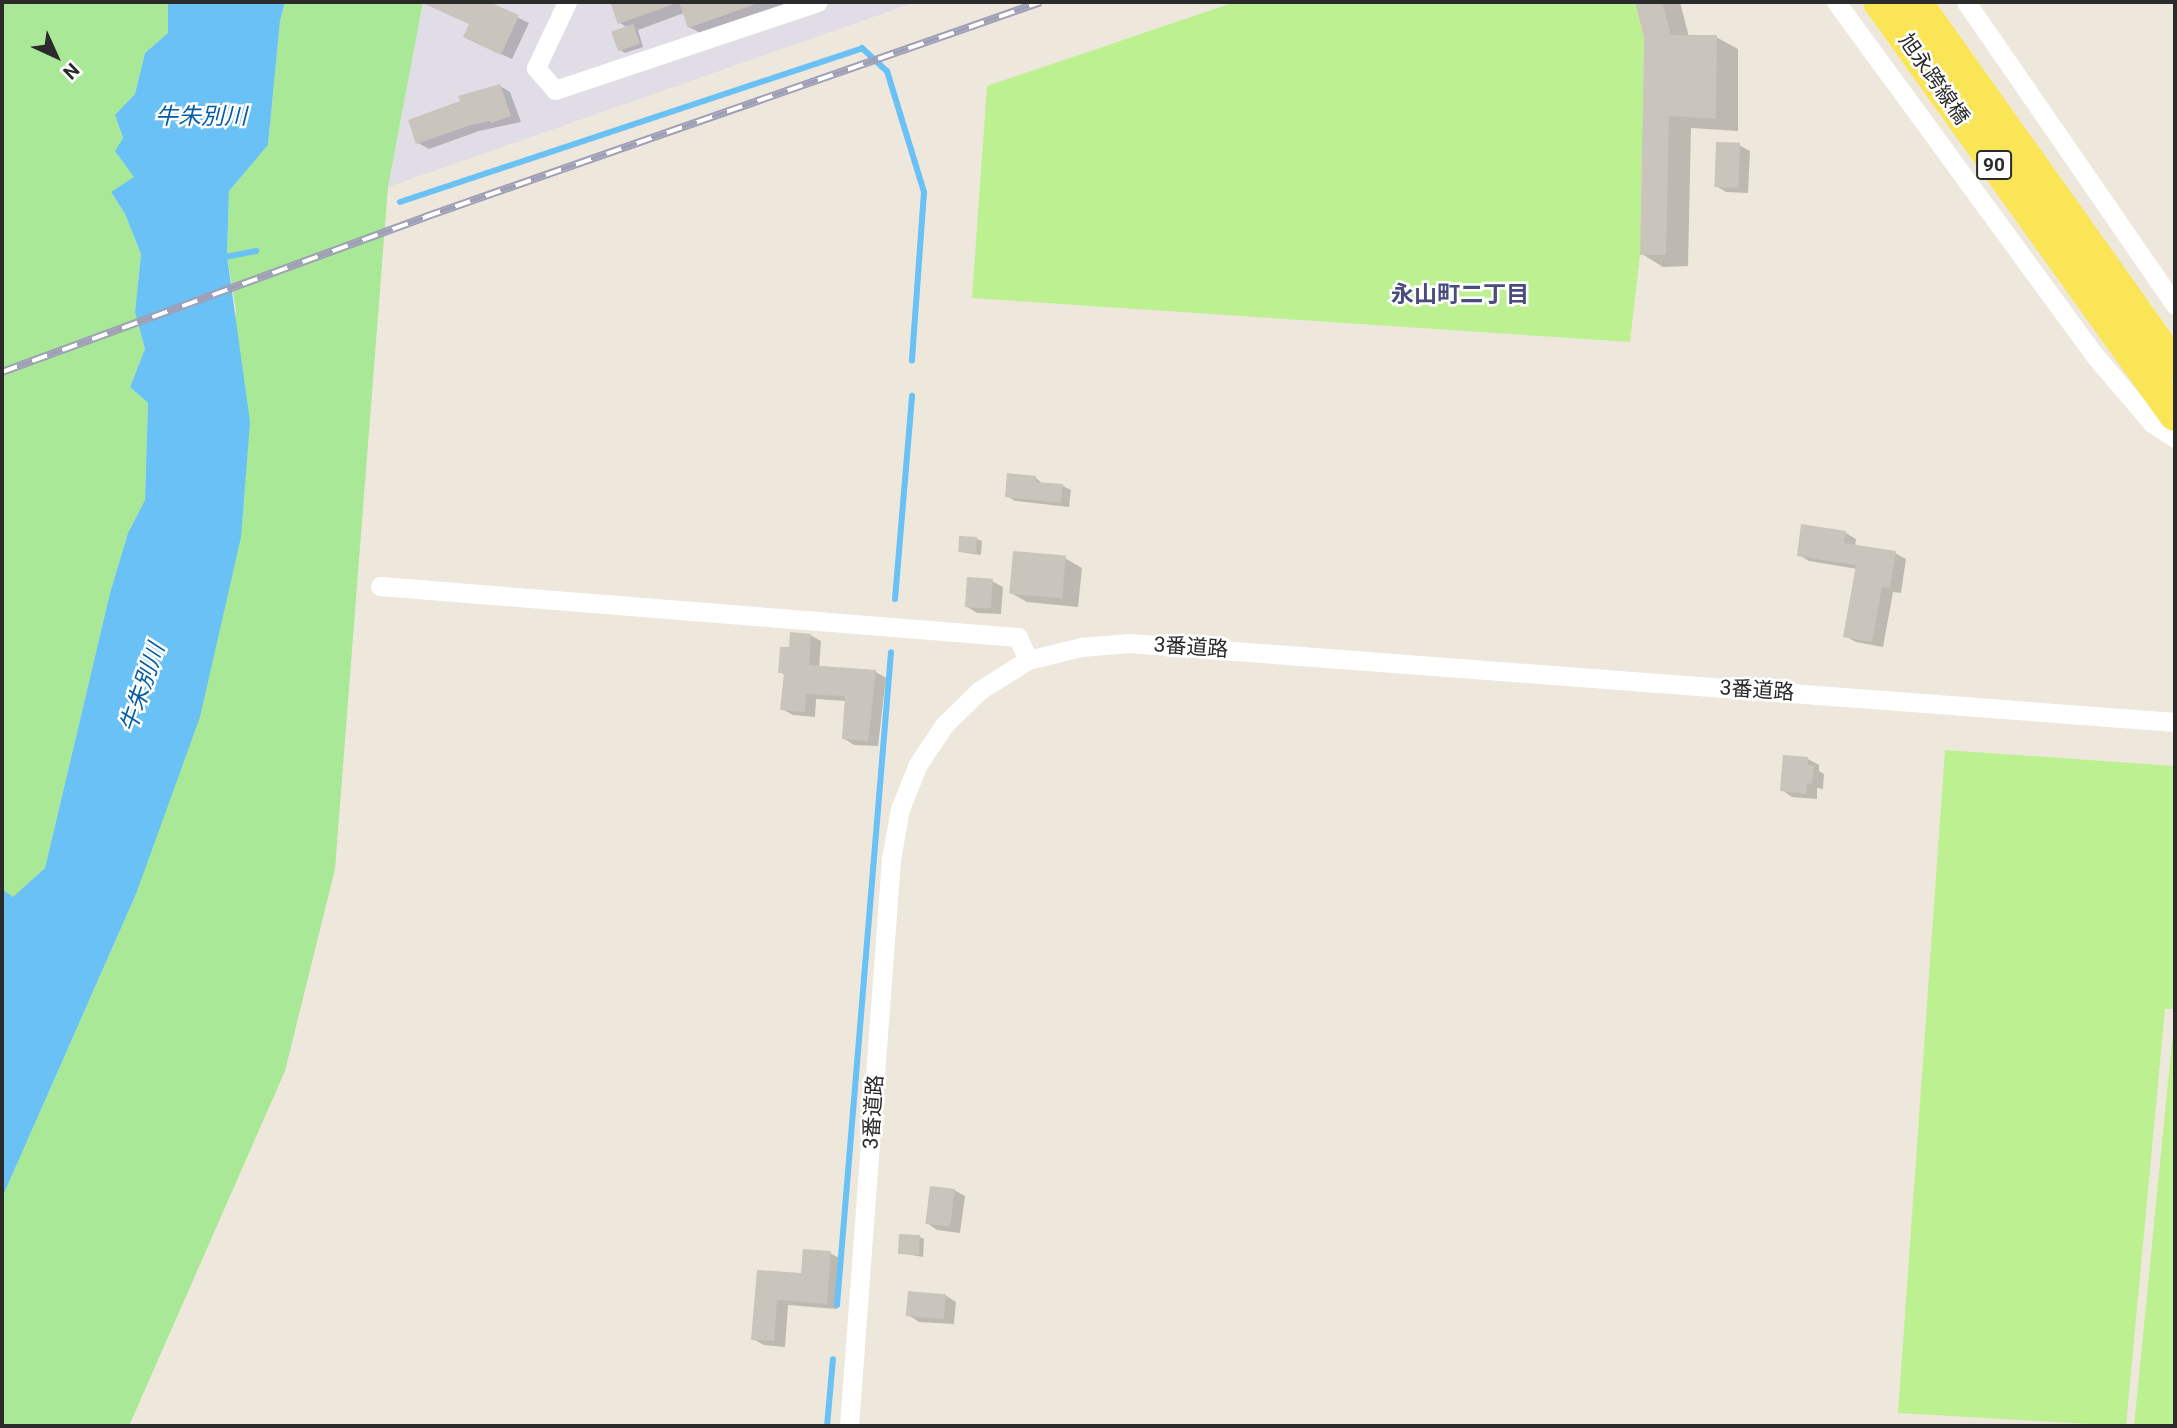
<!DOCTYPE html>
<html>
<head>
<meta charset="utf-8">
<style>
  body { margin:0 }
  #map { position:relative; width:2177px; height:1428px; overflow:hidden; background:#eee8dc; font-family:Roboto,"Noto Sans JP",sans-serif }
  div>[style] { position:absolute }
  .industrial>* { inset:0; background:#e1dde6 }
  .green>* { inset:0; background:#a9e896 }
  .pitch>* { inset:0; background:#bdf091 }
  .water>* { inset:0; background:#69c1f6 }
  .shadow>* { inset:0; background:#0003 }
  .stream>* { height:6px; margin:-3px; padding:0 3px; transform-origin:3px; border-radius:3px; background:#69c1f6 }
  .building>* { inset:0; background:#c9c5bc; transform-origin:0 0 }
  .street>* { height:19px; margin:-9.5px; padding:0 9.5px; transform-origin:9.5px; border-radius:9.5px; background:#fff }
  .primary>* { height:32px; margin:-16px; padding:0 16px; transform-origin:16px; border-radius:16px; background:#f9e556 }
  .rail>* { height:8px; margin-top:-4px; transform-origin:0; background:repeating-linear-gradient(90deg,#fff 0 16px,#9fa0b7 0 32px); box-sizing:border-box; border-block:2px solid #9fa0b7 }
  span { translate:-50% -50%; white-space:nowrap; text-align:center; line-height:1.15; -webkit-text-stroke:5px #fff; paint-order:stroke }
  .shield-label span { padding:2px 5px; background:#fff; border:2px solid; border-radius:5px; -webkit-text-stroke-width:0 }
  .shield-label { font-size:19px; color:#2b2b2b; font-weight:700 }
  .street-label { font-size:21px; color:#2b2b2b }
  .water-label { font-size:23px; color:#055da5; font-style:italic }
  .neighbourhood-label { font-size:23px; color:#484c7f; font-weight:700 }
  .frame { position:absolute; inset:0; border:4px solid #2b2b2b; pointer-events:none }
  .north { position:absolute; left:21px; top:21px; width:70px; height:70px; -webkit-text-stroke:5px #fff; paint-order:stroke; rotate:135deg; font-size:19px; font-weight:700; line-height:28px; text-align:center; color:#2b2b2b }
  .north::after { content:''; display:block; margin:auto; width:24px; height:32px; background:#2b2b2b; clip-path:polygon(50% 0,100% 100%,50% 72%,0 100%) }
</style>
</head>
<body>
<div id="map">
  <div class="industrial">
    <div style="clip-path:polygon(423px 2px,916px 2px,388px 187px)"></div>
  </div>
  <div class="green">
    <div style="clip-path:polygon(2px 2px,168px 2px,168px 33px,145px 53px,135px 94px,115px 116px,123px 138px,116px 151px,135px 177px,111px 192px,125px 214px,141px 254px,135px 312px,145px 349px,130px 387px,148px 403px,145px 500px,128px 533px,110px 593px,45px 868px,13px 898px,2px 889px)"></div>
    <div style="clip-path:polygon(285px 2px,423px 2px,388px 187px,335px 869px,285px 1071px,129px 1426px,2px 1426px,2px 1198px,136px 894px,236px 311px,227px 256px,229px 191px,268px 145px,280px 21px)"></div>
  </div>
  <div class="pitch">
    <div style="clip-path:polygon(1235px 2px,1635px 2px,1644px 38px,1640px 255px,1630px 342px,972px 298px,987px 86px)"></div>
    <div style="clip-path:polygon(1945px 750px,2175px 766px,2175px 1009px,2165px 1009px,2126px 1426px,1898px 1413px)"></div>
    <div style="clip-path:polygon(2174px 1022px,2175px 1426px,2134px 1426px)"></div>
  </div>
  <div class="water">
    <div style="clip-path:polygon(168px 2px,285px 2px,280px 21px,268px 145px,229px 191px,227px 256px,250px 422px,241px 537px,200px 717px,136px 894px,2px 1198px,2px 889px,13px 897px,45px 868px,110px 593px,128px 533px,145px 500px,148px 403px,130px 387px,145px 349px,135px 312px,141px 254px,125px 214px,111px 192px,134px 177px,115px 151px,123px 138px,115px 115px,135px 94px,145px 53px,168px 33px)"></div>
  </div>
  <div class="shadow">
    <div style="clip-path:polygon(432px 2px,494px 2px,493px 5px,529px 23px,512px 59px,476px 43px,471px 24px,431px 5px)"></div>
    <div style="clip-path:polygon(612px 2px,803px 2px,704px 35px,689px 27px,684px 13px,638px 30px,643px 47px,625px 53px,620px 50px,628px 28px,620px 23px)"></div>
    <div style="clip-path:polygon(1637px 2px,1680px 2px,1689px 37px,1716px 37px,1738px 49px,1738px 131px,1691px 128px,1688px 266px,1663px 267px,1642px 254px,1646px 38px)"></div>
    <div style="clip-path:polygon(500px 86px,510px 92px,521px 122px,479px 131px,429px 149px,418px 143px)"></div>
    <div style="clip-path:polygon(1739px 145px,1750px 151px,1748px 193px,1726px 192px,1716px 186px)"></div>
    <div style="clip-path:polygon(1035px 477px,1043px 484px,1063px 486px,1071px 490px,1069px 507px,1015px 501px,1007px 496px)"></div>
    <div style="clip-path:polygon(1846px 533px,1856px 539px,1855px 546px,1895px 553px,1906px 559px,1901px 593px,1893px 592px,1883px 647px,1856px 642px,1845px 636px,1857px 569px,1809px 561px,1799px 555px)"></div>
    <div style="clip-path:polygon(977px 539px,982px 541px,981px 555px,960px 552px)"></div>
    <div style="clip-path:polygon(1065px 558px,1082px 568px,1078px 607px,1027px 602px,1011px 593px)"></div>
    <div style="clip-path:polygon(992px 581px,1003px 587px,1001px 614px,977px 613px,966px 606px)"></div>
    <div style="clip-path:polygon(810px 635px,821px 641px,819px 668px,876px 672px,886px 678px,878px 746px,854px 745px,843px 738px,846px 701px,816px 699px,815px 717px,793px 715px,782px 709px,785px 675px,780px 672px,790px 649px)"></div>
    <div style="clip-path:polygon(1808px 759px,1819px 765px,1819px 771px,1824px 774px,1823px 789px,1817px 788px,1817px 799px,1792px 797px,1782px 790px)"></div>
    <div style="clip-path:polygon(954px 1190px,965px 1196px,960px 1233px,937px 1230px,927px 1223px)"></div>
    <div style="clip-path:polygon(920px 1237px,924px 1239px,923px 1257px,900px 1253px)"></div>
    <div style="clip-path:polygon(830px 1253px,841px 1259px,837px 1309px,788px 1305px,785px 1347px,764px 1345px,753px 1339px,759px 1272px,803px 1275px)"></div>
    <div style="clip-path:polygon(945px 1295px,956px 1302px,954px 1324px,919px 1322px,908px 1315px)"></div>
  </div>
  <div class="stream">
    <div style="left:400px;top:202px;width:487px;rotate:-18.4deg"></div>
    <div style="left:862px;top:48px;width:34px;rotate:43deg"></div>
    <div style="left:887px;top:71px;width:127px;rotate:73deg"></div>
    <div style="left:924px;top:192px;width:169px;rotate:94.1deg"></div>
    <div style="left:220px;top:258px;width:37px;rotate:-11deg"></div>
    <div style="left:895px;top:599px;width:204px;rotate:-85.2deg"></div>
    <div style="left:837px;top:1305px;width:655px;rotate:-85.27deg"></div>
    <div style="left:827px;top:1426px;width:67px;rotate:-84.9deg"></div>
  </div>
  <div class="building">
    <div style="clip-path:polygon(420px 2px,489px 2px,519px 15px,501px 55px,463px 37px,469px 24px)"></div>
    <div style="clip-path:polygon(610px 2px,673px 2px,674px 4px,618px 24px)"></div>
    <div style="clip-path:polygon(679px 2px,753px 2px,753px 5px,688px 28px)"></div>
    <div style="clip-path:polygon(1635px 2px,1662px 2px,1671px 35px,1717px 35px,1716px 119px,1669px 116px,1666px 255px,1640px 255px,1644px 38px)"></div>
    <div style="left:633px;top:24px;width:21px;height:23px;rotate:71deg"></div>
    <div style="clip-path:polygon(500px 84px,511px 116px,491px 123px,490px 121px,468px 126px,416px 144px,408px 120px,460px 101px,458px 96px)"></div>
    <div style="left:1716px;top:142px;width:24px;height:45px;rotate:2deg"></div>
    <div style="clip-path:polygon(1007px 473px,1036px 476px,1035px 482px,1063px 484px,1061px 503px,1005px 497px)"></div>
    <div style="clip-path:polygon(1801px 524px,1846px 531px,1844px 543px,1896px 551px,1890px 588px,1882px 587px,1872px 642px,1843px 637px,1856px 565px,1797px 556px)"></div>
    <div style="left:959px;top:536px;width:18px;height:16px;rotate:3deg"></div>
    <div style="left:1013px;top:551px;width:53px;height:43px;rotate:5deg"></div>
    <div style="left:967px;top:577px;width:26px;height:30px;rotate:4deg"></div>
    <div style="clip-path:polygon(790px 632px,811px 634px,809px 665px,876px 670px,868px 741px,842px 739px,845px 696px,806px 694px,805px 712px,780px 710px,784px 673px,778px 673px,780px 647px,789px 647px)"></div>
    <div style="clip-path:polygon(1783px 755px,1808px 757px,1808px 765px,1814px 766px,1812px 784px,1807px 783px,1806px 794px,1780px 791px)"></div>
    <div style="left:930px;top:1186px;width:25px;height:38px;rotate:7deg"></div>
    <div style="left:899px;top:1234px;width:21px;height:20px;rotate:3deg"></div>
    <div style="clip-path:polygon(803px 1249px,831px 1251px,827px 1304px,777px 1300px,774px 1341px,751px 1340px,757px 1270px,801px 1273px)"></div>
    <div style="left:908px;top:1291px;width:38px;height:25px;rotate:5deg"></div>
  </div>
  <div class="street">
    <div style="left:567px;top:2px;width:73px;rotate:115.2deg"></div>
    <div style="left:536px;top:68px;width:29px;rotate:49deg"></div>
    <div style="left:555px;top:90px;width:277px;rotate:-18.5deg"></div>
    <div style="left:1836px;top:2px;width:440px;rotate:53.8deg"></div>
    <div style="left:2096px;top:357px;width:87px;rotate:49.7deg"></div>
    <div style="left:2152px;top:423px;width:27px;rotate:33deg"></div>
    <div style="left:1966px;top:2px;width:368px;rotate:55.4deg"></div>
    <div style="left:380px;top:586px;width:640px;rotate:4.57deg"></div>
    <div style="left:1018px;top:637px;width:25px;rotate:67deg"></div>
    <div style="left:849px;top:1426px;width:569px;rotate:-85.76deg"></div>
    <div style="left:891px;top:859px;width:51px;rotate:-79.8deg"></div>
    <div style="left:900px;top:809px;width:48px;rotate:-68.2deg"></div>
    <div style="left:918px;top:764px;width:47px;rotate:-56.3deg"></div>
    <div style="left:944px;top:725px;width:50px;rotate:-44.2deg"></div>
    <div style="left:980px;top:690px;width:57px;rotate:-32deg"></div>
    <div style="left:1028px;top:660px;width:55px;rotate:-13.8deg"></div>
    <div style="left:1081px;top:647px;width:48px;rotate:-4.8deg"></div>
    <div style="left:1129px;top:643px;width:1049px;rotate:4.32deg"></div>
  </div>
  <div class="primary">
    <div style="left:1879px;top:2px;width:508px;rotate:54.37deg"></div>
    <div style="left:1916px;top:2px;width:447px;rotate:54.6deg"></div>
  </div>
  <div class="rail">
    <div style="left:2px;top:372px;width:451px;rotate:-20.1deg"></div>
    <div style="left:425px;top:217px;width:652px;rotate:-19.24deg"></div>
  </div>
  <div class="shield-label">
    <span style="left:1994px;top:165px">90</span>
  </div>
  <div class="street-label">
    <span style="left:1934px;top:79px;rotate:55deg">旭永跨線橋</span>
    <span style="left:1191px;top:647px;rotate:4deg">3番道路</span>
    <span style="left:1757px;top:690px;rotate:4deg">3番道路</span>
    <span style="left:873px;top:1112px;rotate:-86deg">3番道路</span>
  </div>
  <div class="water-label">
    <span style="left:201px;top:117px">牛朱別川</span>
    <span style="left:143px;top:688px;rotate:-71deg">牛朱別川</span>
  </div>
  <div class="neighbourhood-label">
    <span style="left:1460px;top:295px">永山町二丁目</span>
  </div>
  <div class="frame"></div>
  <div class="north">N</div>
</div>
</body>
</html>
